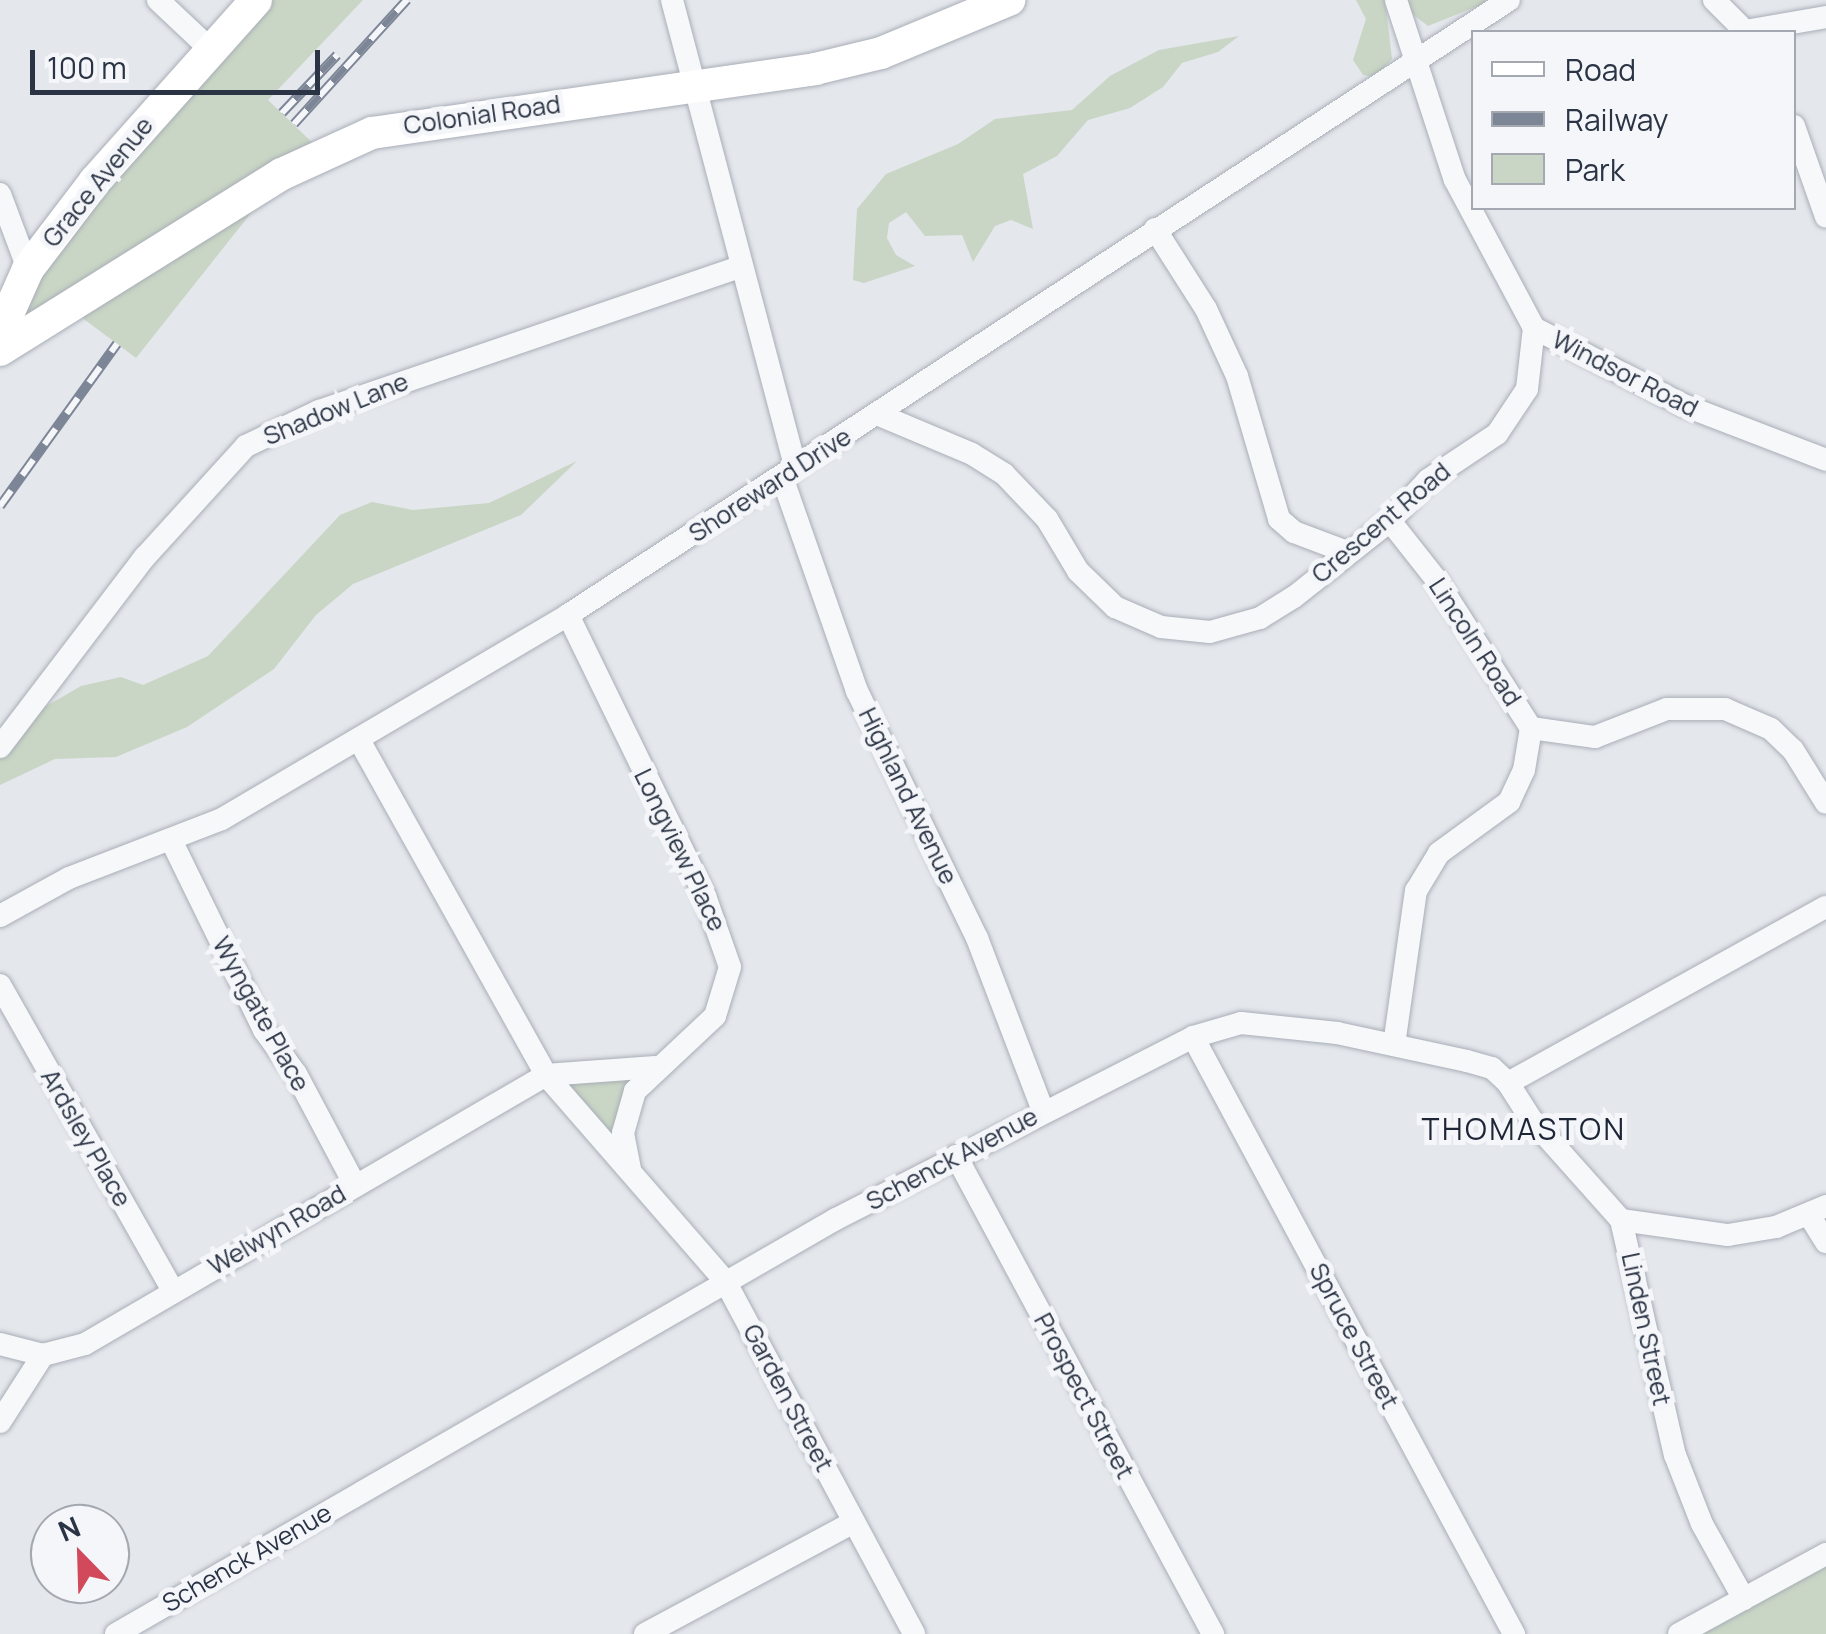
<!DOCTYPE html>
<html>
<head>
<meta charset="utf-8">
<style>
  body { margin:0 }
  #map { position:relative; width:1826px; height:1634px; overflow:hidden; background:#e4e7ec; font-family:Manrope,sans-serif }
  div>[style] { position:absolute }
  .green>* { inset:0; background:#c9d6c5 }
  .roads { filter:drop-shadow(0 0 2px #a9aeb7) drop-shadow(0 0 2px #a9aeb7) }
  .street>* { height:22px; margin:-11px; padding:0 11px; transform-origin:11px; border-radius:11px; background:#f7f8fa }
  .secondary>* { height:32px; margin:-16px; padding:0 16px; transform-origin:16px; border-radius:16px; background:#fff }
  .rail>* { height:10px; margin-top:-5px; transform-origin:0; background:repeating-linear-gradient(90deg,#f4f6f9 0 19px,#7d8696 0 38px); box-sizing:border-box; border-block:2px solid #7d8696 }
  span { translate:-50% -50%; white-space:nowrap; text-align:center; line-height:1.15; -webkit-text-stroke:10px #f4f6f9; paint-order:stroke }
  .street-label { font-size:25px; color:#2b3445 }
  .quarter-label { font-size:30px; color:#1d2536; letter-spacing:2.5px }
  .legend { position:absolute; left:1471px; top:30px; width:325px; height:180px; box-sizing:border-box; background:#f4f6f9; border:2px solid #a4a8b1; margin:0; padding:12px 18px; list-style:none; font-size:30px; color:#2b3445 }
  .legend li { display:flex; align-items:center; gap:20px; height:50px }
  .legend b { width:50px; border:2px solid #a4a8b1 }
  .north { position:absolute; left:30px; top:1504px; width:100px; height:100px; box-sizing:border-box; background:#f4f6f9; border:2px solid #a4a8b1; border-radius:50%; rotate:337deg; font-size:28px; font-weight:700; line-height:40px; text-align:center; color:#2b3445 }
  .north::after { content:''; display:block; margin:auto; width:35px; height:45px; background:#d1495b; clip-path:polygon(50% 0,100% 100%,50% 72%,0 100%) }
  .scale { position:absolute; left:30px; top:50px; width:290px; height:45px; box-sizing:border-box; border:5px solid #2b3445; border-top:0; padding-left:12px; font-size:30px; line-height:35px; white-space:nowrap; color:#2b3445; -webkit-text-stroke:8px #f4f6f9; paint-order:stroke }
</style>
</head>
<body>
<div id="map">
  <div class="green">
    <div style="clip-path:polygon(256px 0,363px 0,268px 100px,322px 152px,282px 174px,136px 358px,69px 308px,0 330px,11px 304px)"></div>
    <div style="clip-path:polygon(1356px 0,1385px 0,1392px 59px,1376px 77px,1363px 75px,1353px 60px,1366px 19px)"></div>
    <div style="clip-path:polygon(1394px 0,1493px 0,1428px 26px)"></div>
    <div style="clip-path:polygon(1239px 36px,1218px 52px,1182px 63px,1163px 87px,1130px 108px,1088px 120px,1057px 156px,1023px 174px,1033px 229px,1011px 220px,995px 226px,973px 262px,962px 235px,925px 236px,906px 212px,889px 223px,887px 238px,896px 255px,915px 266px,864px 283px,853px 280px,857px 209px,886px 174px,958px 144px,995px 119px,1072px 110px,1110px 76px,1159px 50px)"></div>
    <div style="clip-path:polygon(577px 461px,521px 515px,353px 584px,316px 615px,274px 669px,187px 727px,116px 757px,55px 759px,0 785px,0 733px,81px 686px,121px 677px,143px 685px,208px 656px,340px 515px,372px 502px,413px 510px,489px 503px)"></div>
    <div style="clip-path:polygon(655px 1067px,623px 1151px,546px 1075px)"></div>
    <div style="clip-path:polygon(1826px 1554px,1826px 1634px,1678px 1634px)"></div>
  </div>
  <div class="roads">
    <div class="street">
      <div style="left:158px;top:0;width:71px;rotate:43.3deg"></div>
      <div style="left:672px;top:0;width:484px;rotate:75.2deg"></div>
      <div style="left:1396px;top:0;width:189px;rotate:71.9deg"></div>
      <div style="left:1455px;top:180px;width:168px;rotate:61.9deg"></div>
      <div style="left:1534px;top:328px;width:168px;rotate:27.3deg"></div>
      <div style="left:1683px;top:405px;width:153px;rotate:21deg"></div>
      <div style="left:1714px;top:0;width:45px;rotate:45deg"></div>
      <div style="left:1745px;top:31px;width:82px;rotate:-9.8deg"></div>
      <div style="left:1794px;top:126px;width:96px;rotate:70.6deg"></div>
      <div style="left:0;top:194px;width:80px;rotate:69.5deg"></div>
      <div style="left:1155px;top:229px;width:95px;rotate:57.5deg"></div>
      <div style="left:1206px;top:309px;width:74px;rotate:65.2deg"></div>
      <div style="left:1237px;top:376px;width:149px;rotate:73.6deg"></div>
      <div style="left:1279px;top:519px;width:20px;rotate:41deg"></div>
      <div style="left:1294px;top:532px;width:57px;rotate:20.7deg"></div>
      <div style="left:877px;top:414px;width:103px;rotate:22.8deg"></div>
      <div style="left:972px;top:454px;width:38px;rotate:32deg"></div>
      <div style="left:1004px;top:474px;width:62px;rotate:46.3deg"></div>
      <div style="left:1047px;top:519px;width:61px;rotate:59.2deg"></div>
      <div style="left:1078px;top:571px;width:52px;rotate:44.2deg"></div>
      <div style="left:1115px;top:607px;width:50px;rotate:23.5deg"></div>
      <div style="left:1161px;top:627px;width:49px;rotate:5.8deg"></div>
      <div style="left:1210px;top:632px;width:52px;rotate:-15.6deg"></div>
      <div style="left:1260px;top:618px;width:40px;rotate:-32deg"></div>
      <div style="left:1294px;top:597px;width:122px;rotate:-38.4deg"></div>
      <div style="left:1390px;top:521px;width:56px;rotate:-47.2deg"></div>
      <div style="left:1428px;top:480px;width:83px;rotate:-33.7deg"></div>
      <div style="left:1497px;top:434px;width:54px;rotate:-56.3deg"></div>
      <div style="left:1527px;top:389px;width:61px;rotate:-83.5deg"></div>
      <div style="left:782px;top:477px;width:227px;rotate:70.7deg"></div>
      <div style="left:857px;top:691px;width:275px;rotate:64.1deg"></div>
      <div style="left:977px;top:938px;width:185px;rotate:69.1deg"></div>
      <div style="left:1390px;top:521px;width:73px;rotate:51.7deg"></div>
      <div style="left:1435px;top:578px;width:178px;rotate:57.4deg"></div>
      <div style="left:1531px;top:728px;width:65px;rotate:8deg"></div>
      <div style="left:1595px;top:737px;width:77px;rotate:-21.3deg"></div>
      <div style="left:1667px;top:709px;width:58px"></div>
      <div style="left:1725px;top:709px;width:50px;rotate:23.5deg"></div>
      <div style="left:1771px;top:729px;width:30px;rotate:44deg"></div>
      <div style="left:1793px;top:750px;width:62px;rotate:58.1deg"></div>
      <div style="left:568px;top:615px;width:313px;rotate:64deg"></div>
      <div style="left:705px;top:896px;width:75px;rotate:70.6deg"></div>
      <div style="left:730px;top:967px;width:51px;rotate:107deg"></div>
      <div style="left:715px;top:1016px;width:110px;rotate:136.8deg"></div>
      <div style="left:635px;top:1091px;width:44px;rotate:105.9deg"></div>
      <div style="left:623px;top:1133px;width:37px;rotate:79deg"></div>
      <div style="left:359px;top:740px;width:384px;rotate:60.8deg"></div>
      <div style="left:546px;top:1075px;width:273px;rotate:49deg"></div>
      <div style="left:725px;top:1281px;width:400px;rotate:61.8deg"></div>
      <div style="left:0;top:747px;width:239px;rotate:-52.7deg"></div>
      <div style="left:145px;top:557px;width:150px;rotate:-47.7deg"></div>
      <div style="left:246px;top:446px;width:81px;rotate:-25.6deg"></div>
      <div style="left:319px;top:411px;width:444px;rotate:-18.9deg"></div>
      <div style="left:171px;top:840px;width:212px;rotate:63.9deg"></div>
      <div style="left:264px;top:1030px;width:54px;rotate:54deg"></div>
      <div style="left:296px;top:1074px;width:126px;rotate:62deg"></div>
      <div style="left:0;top:916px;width:79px;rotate:-28.8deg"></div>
      <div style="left:69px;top:878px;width:164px;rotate:-21.1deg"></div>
      <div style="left:222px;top:819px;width:402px;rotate:-30.5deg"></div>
      <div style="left:568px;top:615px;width:1124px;rotate:-33.17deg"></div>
      <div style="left:0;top:985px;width:352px;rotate:60.5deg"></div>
      <div style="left:1193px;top:1037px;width:678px;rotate:61.73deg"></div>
      <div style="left:1394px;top:1045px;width:156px;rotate:-81.9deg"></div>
      <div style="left:1416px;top:891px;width:44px;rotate:-58.8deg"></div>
      <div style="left:1439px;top:853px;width:87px;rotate:-36.1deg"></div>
      <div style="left:1509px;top:802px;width:35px;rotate:-65deg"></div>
      <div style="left:1524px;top:770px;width:43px;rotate:-80.5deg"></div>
      <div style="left:1508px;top:1083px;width:363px;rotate:-29deg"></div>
      <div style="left:956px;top:1156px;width:543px;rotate:61.73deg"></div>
      <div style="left:1809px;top:1215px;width:32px;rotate:58deg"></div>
      <div style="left:1621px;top:1220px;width:108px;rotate:8deg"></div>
      <div style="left:1728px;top:1235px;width:49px;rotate:-9.5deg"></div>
      <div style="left:1776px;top:1227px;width:54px;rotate:-22.8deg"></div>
      <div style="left:0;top:1344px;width:44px;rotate:14.3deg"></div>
      <div style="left:43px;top:1355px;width:43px;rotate:-14.7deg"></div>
      <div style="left:85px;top:1344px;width:534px;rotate:-30.26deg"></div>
      <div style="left:546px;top:1075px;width:109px;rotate:-4.2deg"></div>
      <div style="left:0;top:1422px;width:80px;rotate:-57.3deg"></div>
      <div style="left:116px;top:1634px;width:831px;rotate:-29.96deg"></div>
      <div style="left:836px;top:1219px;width:401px;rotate:-27deg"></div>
      <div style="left:1193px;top:1037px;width:50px;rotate:-16.3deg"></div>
      <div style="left:1241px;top:1023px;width:97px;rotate:5.9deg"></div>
      <div style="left:1337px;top:1033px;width:133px;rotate:12.2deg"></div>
      <div style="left:1467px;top:1061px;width:26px;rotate:16deg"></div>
      <div style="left:1492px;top:1068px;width:22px;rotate:43deg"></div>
      <div style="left:1508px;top:1083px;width:43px;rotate:57.4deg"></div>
      <div style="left:1531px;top:1119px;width:135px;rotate:48.3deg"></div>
      <div style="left:1621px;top:1220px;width:241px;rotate:77.1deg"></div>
      <div style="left:1675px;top:1455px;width:74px;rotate:68.6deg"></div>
      <div style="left:1702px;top:1524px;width:86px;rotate:60.8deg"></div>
      <div style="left:645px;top:1634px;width:237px;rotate:-28.2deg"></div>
      <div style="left:1679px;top:1634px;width:167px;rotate:-28.6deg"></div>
    </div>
    <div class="secondary">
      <div style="left:0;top:332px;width:69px;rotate:-66deg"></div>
      <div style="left:28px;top:269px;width:111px;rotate:-52.7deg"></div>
      <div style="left:95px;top:181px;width:242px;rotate:-48.3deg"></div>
      <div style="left:0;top:350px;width:332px;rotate:-32deg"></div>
      <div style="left:282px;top:174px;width:99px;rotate:-24.5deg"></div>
      <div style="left:372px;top:133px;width:448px;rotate:-8.2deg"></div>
      <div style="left:815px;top:69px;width:68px;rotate:-13.6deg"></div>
      <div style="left:881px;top:53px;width:139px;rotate:-22.5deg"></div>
    </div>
  </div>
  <div class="rail">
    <div style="left:282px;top:113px;width:80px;rotate:-46.5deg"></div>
    <div style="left:294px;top:124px;width:168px;rotate:-47.7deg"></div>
    <div style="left:0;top:506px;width:200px;rotate:-54.2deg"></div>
  </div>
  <div class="street-label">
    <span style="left:482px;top:115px;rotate:-8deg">Colonial Road</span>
    <span style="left:98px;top:182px;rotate:-51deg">Grace Avenue</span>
    <span style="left:1625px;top:374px;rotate:27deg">Windsor Road</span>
    <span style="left:336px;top:409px;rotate:-22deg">Shadow Lane</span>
    <span style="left:770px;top:485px;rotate:-33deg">Shoreward Drive</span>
    <span style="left:1381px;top:523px;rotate:-40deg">Crescent Road</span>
    <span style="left:1475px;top:642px;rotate:57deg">Lincoln Road</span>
    <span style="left:908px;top:796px;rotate:64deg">Highland Avenue</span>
    <span style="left:680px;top:850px;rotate:64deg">Longview Place</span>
    <span style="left:261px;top:1014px;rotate:61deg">Wyngate Place</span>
    <span style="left:86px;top:1138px;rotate:60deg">Ardsley Place</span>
    <span style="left:952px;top:1159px;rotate:-28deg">Schenck Avenue</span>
    <span style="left:277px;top:1230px;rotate:-30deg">Welwyn Road</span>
    <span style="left:1646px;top:1329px;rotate:78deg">Linden Street</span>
    <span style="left:1354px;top:1336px;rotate:62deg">Spruce Street</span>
    <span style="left:1084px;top:1396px;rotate:62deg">Prospect Street</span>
    <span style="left:788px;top:1398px;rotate:62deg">Garden Street</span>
    <span style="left:247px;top:1558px;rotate:-30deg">Schenck Avenue</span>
  </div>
  <div class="quarter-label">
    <span style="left:1524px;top:1129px">THOMASTON</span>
  </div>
  <ul class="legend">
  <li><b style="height:12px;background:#fff"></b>Road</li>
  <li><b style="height:12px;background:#7d8696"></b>Railway</li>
  <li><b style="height:28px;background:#c9d6c5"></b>Park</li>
  </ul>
  <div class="north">N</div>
  <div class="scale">100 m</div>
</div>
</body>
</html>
